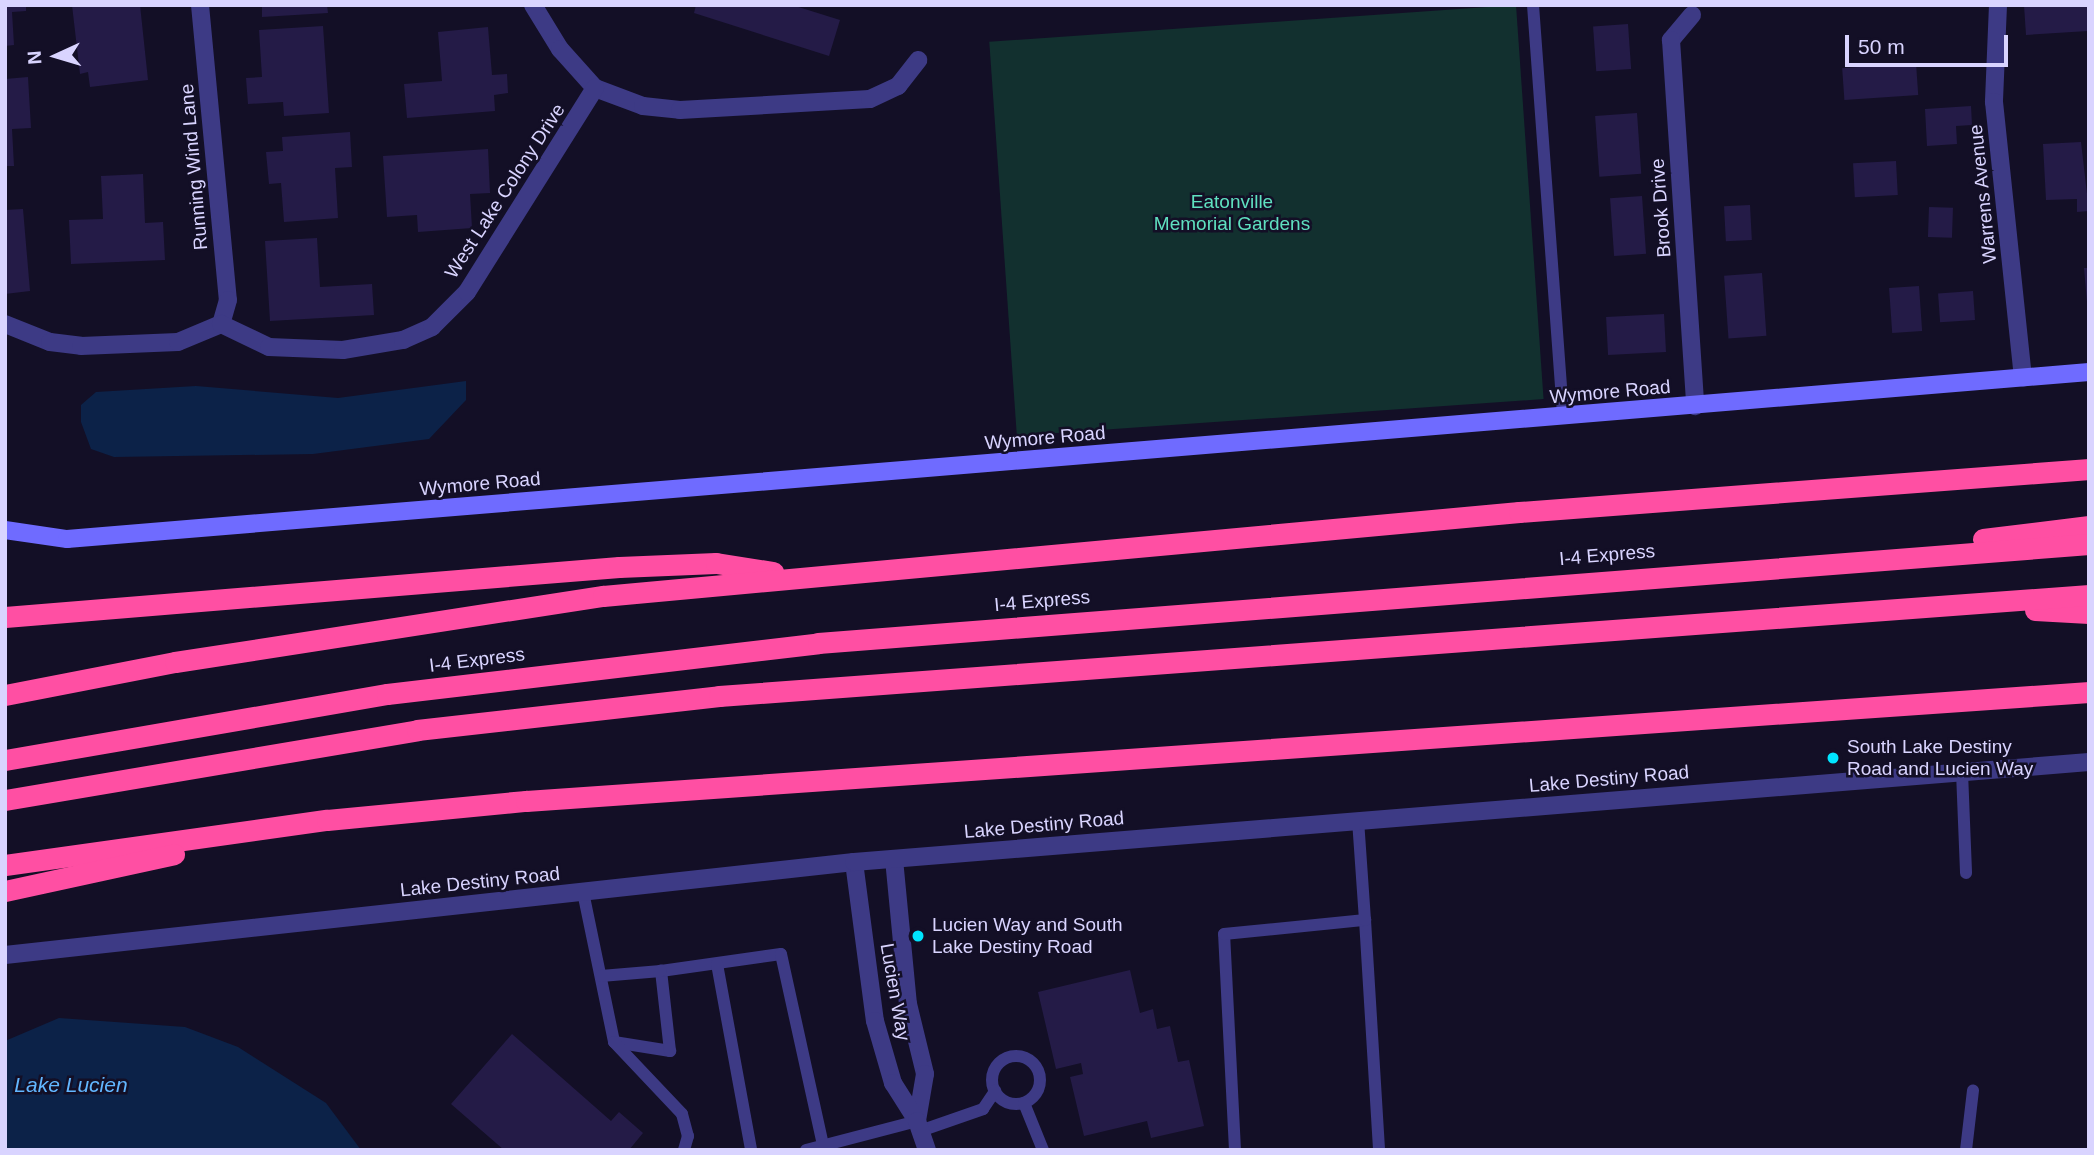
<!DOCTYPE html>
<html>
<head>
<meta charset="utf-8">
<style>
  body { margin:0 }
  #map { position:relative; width:2094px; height:1155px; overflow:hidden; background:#130f26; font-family:Arial,sans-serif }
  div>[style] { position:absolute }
  .green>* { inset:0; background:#12302f; transform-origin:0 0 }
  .water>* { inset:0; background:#0c2248 }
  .building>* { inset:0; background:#241b47; transform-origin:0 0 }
  .service>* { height:12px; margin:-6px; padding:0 6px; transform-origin:6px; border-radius:6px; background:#3d3a85 }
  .service>.ring { margin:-6px; padding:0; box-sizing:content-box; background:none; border:12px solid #3d3a85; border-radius:50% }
  .minor>* { height:18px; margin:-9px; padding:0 9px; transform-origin:9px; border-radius:9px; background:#3d3a85 }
  .tertiary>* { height:18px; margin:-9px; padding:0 9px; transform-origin:9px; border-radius:9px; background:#3d3a85 }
  .secondary>* { height:18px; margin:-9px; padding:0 9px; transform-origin:9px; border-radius:9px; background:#6f6bff }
  .motorway>* { height:21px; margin:-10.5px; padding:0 10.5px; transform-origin:10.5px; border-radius:10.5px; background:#ff4fa3 }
  .dots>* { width:19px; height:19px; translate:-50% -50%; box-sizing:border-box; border:4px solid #130f26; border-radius:50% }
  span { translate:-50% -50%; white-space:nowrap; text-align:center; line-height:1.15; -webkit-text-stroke:5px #130f26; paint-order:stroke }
  .street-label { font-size:19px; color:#d9d4ff }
  .park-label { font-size:19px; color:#5fe0c0 }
  .poi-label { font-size:19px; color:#d9d4ff }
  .left { translate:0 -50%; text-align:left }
  .water-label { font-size:21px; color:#62b6ff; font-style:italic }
  .frame { position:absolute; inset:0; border:7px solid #d9d4ff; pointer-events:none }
  .north { position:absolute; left:21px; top:21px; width:70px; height:70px; -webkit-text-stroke:5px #130f26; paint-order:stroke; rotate:266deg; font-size:19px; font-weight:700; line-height:28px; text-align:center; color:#d9d4ff }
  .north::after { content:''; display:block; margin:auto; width:24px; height:32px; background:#d9d4ff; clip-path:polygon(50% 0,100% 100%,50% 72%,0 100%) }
  .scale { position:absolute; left:1845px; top:35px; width:163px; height:32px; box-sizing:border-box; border:4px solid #d9d4ff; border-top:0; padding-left:9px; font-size:21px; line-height:24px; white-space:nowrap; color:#d9d4ff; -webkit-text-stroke:5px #130f26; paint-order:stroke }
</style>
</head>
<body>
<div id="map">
  <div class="green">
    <div style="left:1516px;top:5px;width:395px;height:528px;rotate:86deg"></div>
  </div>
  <div class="water">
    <div style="clip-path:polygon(466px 381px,466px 400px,429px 439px,313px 454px,114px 457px,91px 449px,81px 422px,81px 405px,96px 392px,196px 386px,338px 398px)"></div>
    <div style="clip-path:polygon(59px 1018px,185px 1027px,238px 1047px,326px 1103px,361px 1150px,5px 1150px,5px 1041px)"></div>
  </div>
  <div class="building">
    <div style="clip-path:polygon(5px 5px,26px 5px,26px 11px,12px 12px,14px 45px,5px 46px)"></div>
    <div style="clip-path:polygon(72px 5px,140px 5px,148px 80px,90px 87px,88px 72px,80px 74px)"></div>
    <div style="clip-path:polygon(262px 5px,327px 5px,328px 13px,262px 17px)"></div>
    <div style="clip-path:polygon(696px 5px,792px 5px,840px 20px,829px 56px,694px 13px)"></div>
    <div style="clip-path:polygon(2024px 5px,2087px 5px,2088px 31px,2026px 35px)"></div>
    <div style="left:1628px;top:24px;width:45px;height:35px;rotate:86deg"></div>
    <div style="clip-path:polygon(323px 26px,329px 113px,284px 116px,283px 102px,248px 104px,246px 78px,262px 77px,259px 30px)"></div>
    <div style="clip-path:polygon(488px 27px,492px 75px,507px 74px,508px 93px,494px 95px,495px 111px,407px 118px,404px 84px,442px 81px,438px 32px)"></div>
    <div style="left:1916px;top:63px;width:32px;height:74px;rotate:86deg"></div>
    <div style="clip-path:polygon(28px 77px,31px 128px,12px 129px,14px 166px,5px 166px,5px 79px)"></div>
    <div style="clip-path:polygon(1971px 106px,1972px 125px,1956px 126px,1957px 144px,1927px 146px,1925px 109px)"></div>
    <div style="left:1637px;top:113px;width:61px;height:42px;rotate:86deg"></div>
    <div style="clip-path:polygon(350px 132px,352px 167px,335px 168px,338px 218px,284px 222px,281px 183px,269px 184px,266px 152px,283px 151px,282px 137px)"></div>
    <div style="clip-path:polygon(2081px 142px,2089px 211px,2077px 212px,2077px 199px,2046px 200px,2043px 144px)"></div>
    <div style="clip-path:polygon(488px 149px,490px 193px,470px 194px,472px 228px,418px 232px,417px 215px,387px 217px,383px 156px)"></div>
    <div style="left:1896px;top:161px;width:34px;height:43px;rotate:87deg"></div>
    <div style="clip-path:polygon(143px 174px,145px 223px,163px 222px,165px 260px,71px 264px,69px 220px,103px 219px,101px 176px)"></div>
    <div style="left:1642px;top:196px;width:58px;height:32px;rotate:86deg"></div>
    <div style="left:1750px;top:205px;width:35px;height:26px;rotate:87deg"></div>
    <div style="left:1929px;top:207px;width:24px;height:30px;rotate:2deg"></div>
    <div style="clip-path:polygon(23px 209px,30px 291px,5px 294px,5px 210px)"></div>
    <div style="clip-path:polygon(317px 238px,320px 287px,372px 284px,374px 315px,270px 321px,265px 241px)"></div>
    <div style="clip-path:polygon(2084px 268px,2089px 268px,2089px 302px,2087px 302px)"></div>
    <div style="left:1762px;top:273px;width:63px;height:38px;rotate:86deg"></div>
    <div style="left:1919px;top:286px;width:45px;height:30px;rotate:86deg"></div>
    <div style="left:1973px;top:291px;width:29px;height:35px;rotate:86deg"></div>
    <div style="left:1664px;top:314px;width:38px;height:58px;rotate:87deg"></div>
    <div style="clip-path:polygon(1130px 970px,1140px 1013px,1153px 1009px,1157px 1029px,1170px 1026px,1178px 1062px,1189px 1060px,1204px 1126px,1151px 1138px,1147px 1121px,1084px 1136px,1070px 1077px,1083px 1074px,1081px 1063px,1056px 1069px,1038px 992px)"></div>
    <div style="clip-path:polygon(512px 1034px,611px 1121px,619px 1112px,643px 1133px,629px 1150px,504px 1150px,451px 1104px)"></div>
  </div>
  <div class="service">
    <div style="left:1533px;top:5px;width:413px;rotate:85.8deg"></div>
    <div style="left:1962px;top:772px;width:101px;rotate:87.7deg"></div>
    <div style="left:583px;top:892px;width:153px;rotate:78.3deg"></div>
    <div style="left:614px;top:1042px;width:57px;rotate:9.1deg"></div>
    <div style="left:670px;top:1051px;width:81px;rotate:-96.4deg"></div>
    <div style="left:661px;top:971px;width:121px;rotate:-8.1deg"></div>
    <div style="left:781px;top:954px;width:201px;rotate:77.6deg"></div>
    <div style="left:1365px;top:920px;width:230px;rotate:86.5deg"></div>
    <div style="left:717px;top:964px;width:189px;rotate:79.6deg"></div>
    <div style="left:601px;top:976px;width:60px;rotate:-4.8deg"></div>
    <div style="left:614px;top:1042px;width:99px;rotate:46.6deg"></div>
    <div style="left:682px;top:1114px;width:23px;rotate:75deg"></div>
    <div style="left:688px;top:1136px;width:15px;rotate:106deg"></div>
    <div class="ring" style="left:992px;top:1056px;width:36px;height:36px"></div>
    <div style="left:1024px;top:1103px;width:51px;rotate:68deg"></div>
    <div style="left:920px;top:1131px;width:67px;rotate:-19.2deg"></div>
    <div style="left:983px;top:1109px;width:22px;rotate:-56deg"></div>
    <div style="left:806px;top:1150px;width:115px;rotate:-14.6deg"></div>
    <div style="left:1235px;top:1150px;width:216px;rotate:-92.9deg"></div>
    <div style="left:1224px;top:934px;width:142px;rotate:-5.7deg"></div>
    <div style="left:1365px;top:920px;width:100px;rotate:-94deg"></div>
    <div style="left:1966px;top:1150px;width:60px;rotate:-83.3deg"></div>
  </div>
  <div class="minor">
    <div style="left:200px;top:5px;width:296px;rotate:84.6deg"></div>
    <div style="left:228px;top:300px;width:25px;rotate:106deg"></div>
    <div style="left:533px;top:5px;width:52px;rotate:58.5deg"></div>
    <div style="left:560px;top:49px;width:52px;rotate:48.1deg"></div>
    <div style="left:595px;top:88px;width:51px;rotate:20.6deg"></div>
    <div style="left:643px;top:106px;width:37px;rotate:6deg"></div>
    <div style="left:680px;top:110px;width:190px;rotate:-3.3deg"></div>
    <div style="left:870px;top:99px;width:31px;rotate:-25deg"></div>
    <div style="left:898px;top:86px;width:33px;rotate:-52deg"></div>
    <div style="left:1998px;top:5px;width:97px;rotate:92.4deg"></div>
    <div style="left:1994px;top:102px;width:277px;rotate:84deg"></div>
    <div style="left:1692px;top:15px;width:33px;rotate:130deg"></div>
    <div style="left:1671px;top:40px;width:367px;rotate:86.2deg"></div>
    <div style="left:5px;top:324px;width:48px;rotate:21.8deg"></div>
    <div style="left:50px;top:342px;width:31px;rotate:7deg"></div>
    <div style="left:81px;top:346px;width:97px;rotate:-2.4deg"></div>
    <div style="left:178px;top:342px;width:47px;rotate:-22.7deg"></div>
    <div style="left:221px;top:324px;width:53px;rotate:25.6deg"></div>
    <div style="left:269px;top:347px;width:74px;rotate:2.3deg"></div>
    <div style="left:343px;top:350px;width:61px;rotate:-9.5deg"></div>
    <div style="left:403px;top:340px;width:32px;rotate:-24deg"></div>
    <div style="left:432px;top:327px;width:49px;rotate:-45deg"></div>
    <div style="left:467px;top:292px;width:241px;rotate:-57.9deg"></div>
  </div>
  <div class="tertiary">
    <div style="left:894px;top:859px;width:146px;rotate:84.5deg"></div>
    <div style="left:908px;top:1004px;width:72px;rotate:76.3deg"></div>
    <div style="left:925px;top:1074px;width:48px;rotate:99.7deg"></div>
    <div style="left:854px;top:862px;width:160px;rotate:82.5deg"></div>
    <div style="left:875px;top:1021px;width:65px;rotate:73.8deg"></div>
    <div style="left:893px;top:1083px;width:45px;rotate:57.7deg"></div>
    <div style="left:917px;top:1121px;width:31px;rotate:71deg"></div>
    <div style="left:5px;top:955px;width:854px;rotate:-6.25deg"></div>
    <div style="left:854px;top:862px;width:1239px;rotate:-4.63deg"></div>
  </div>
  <div class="secondary">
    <div style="left:5px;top:530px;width:63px;rotate:8.3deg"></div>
    <div style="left:67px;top:539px;width:2029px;rotate:-4.72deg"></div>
  </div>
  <div class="motorway">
    <div style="left:1983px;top:539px;width:107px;rotate:-7deg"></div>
    <div style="left:2035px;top:610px;width:54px;rotate:3.2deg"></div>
    <div style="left:5px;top:617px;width:616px;rotate:-4.66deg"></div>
    <div style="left:619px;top:567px;width:97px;rotate:-2.4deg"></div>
    <div style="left:716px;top:563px;width:58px;rotate:9deg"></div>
    <div style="left:5px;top:695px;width:173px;rotate:-11deg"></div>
    <div style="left:175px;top:662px;width:433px;rotate:-8.8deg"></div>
    <div style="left:603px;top:596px;width:920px;rotate:-5.24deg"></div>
    <div style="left:1519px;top:512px;width:572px;rotate:-4.31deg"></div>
    <div style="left:5px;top:760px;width:388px;rotate:-9.8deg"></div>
    <div style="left:387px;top:694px;width:434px;rotate:-6.7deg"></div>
    <div style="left:818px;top:643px;width:1275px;rotate:-4.45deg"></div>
    <div style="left:5px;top:800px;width:418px;rotate:-9.6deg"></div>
    <div style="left:417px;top:730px;width:304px;rotate:-6.4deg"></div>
    <div style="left:719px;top:696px;width:1374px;rotate:-4.22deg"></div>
    <div style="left:5px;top:865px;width:325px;rotate:-8deg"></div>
    <div style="left:327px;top:820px;width:200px;rotate:-5.5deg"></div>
    <div style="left:526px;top:801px;width:1567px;rotate:-3.99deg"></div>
    <div style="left:5px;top:891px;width:173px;rotate:-12.3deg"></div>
  </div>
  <div class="dots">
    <div style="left:1833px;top:758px;background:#00e5ff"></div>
    <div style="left:918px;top:936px;background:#00e5ff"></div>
  </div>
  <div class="street-label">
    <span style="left:194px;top:167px;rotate:-95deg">Running Wind Lane</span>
    <span style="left:505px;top:191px;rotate:-57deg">West Lake Colony Drive</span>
    <span style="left:1983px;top:194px;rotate:-96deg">Warrens Avenue</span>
    <span style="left:1661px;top:208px;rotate:-94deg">Brook Drive</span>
    <span style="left:1610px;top:392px;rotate:-5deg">Wymore Road</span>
    <span style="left:1045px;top:438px;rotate:-5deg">Wymore Road</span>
    <span style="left:480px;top:484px;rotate:-5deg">Wymore Road</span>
    <span style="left:1607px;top:555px;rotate:-5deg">I-4 Express</span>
    <span style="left:1042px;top:601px;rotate:-5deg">I-4 Express</span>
    <span style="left:477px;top:660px;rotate:-7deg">I-4 Express</span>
    <span style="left:1609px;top:779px;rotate:-5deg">Lake Destiny Road</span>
    <span style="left:1044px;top:825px;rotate:-5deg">Lake Destiny Road</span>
    <span style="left:480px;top:882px;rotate:-6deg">Lake Destiny Road</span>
    <span style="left:895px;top:992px;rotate:80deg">Lucien Way</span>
  </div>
  <div class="park-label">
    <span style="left:1232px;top:213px">Eatonville<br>Memorial Gardens</span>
  </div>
  <div class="poi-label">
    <span class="left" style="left:1847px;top:758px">South Lake Destiny<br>Road and Lucien Way</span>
    <span class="left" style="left:932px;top:936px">Lucien Way and South<br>Lake Destiny Road</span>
  </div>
  <div class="water-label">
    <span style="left:71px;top:1085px">Lake Lucien</span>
  </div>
  <div class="frame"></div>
  <div class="north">N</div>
  <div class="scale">50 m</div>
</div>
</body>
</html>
